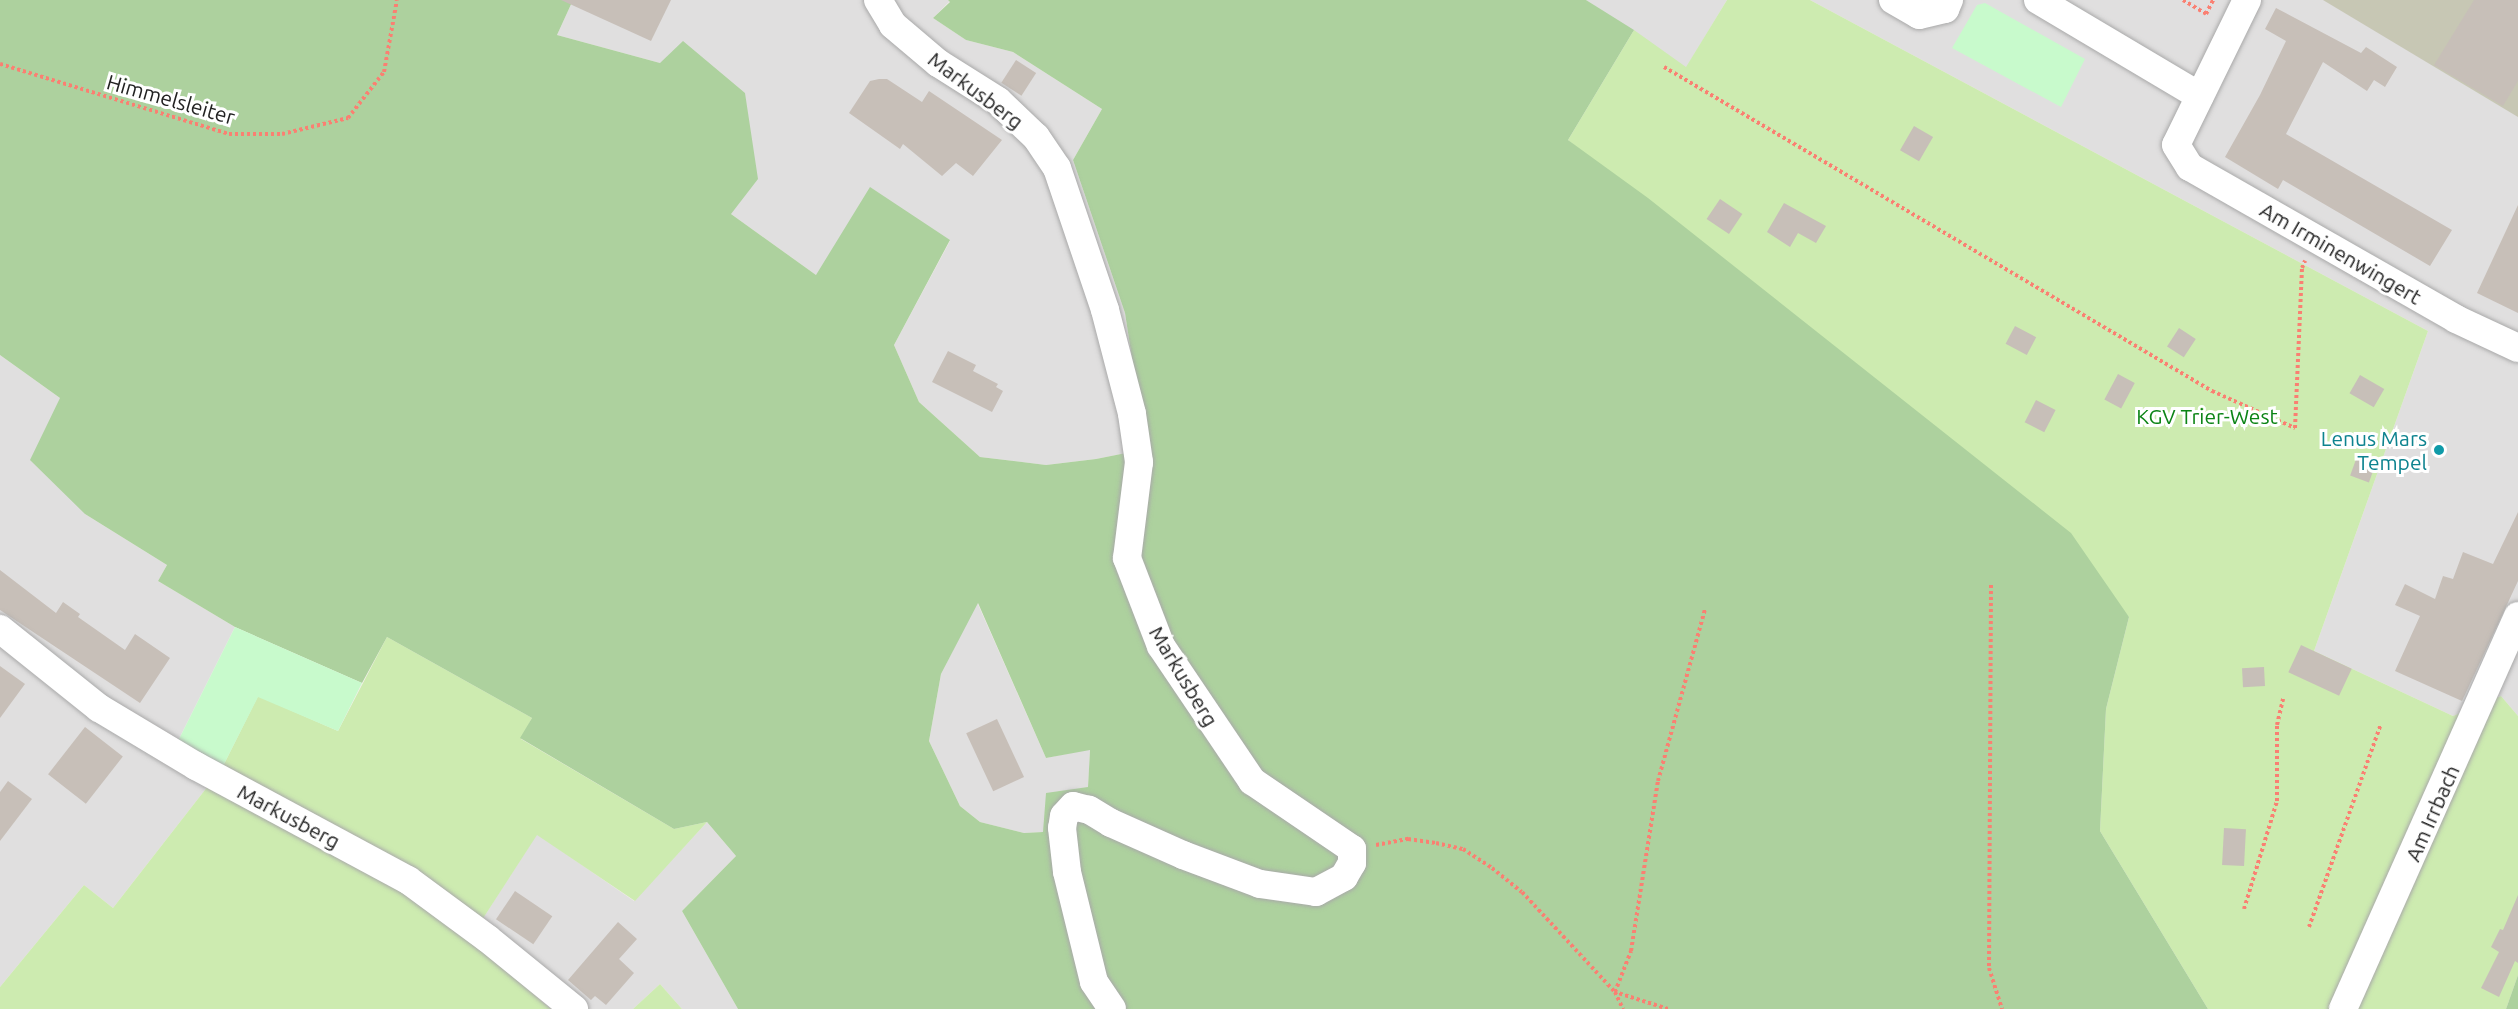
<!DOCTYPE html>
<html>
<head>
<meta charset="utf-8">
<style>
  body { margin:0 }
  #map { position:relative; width:2518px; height:1009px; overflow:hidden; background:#f2efe9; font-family:Ubuntu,sans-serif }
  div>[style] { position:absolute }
  .residential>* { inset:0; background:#e0dfdf }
  .construction>* { inset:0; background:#c7c7b4 }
  .grass>* { inset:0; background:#cdebb0 }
  .forest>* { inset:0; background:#add19e }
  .park>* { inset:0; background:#c8facc }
  .building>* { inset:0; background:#c7bfb8; transform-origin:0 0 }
  .path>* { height:4px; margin-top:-2px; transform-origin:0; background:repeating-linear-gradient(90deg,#fa8072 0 3px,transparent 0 6px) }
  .roads { filter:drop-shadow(0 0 2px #a9a9a9) drop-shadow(0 0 2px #a9a9a9) }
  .minor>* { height:28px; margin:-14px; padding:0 14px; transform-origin:14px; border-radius:14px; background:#fff }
  .dots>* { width:16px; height:16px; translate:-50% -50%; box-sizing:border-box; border:3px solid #fff; border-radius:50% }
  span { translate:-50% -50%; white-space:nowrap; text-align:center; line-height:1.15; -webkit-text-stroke:6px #fff; paint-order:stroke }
  .street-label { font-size:21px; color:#222 }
  .park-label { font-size:21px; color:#0c8416 }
  .culture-label { font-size:21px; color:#0d838f }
  .right { translate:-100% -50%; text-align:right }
</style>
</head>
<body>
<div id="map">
  <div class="residential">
    <div style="clip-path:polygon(573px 0,948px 0,950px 1px,933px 18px,966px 40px,1013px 52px,1102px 109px,1073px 160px,1125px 313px,1146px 449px,1096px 459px,1046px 465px,980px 457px,919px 402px,894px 345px,950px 241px,816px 275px,731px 214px,660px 63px,557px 35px)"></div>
    <div style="clip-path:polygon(1586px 0,1727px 0,1686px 68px)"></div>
    <div style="clip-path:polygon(1810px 0,2239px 0,2163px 158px,2246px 0,2518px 0,2518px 716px,2501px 696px,2453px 716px,2314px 651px,2428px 331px)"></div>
    <div style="clip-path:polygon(0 355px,60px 398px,85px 514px,167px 565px,158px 581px,235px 627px,178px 741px,222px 768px,113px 908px,84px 885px,0 987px)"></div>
    <div style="clip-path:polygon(977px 602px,1046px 758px,1090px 749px,1088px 788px,1043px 832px,1024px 833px,980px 822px,960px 806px,929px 741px,941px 674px)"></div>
    <div style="clip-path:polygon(707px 822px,736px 856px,682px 911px,738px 1009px,682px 1009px,660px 984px,633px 1009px,551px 1009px,469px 940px,537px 834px,634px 901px)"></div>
  </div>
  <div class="construction">
    <div style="clip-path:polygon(2323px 0,2518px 0,2518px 117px)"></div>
  </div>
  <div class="grass">
    <div style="clip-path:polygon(1727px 0,1810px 0,2428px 331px,2314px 651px,2453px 716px,2501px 696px,2518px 716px,2518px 975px,2506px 1009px,2208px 1009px,2100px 831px,2106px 709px,2129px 617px,1568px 140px,1634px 30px,1686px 67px)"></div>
    <div style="clip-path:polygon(387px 637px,532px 718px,521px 739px,674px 829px,707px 822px,635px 901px,537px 835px,469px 940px,551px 1009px,0 1009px,0 987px,84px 885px,113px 908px,222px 768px,258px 696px,338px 731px)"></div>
    <div style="clip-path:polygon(660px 984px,682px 1009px,633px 1009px)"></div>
  </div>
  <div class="forest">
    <div style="clip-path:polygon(evenodd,0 0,573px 0,557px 35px,660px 63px,683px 41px,745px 93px,758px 179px,731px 214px,816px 275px,870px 187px,950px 240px,894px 345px,919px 402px,980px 457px,1046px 465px,1096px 459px,1146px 449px,1125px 313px,1073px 160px,1102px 109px,1013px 52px,966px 40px,933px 18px,950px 2px,948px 0,1586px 0,1634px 30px,1568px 140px,1648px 198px,2071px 533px,2129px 617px,2106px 709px,2100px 831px,2208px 1009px,738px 1009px,682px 911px,736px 856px,707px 822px,674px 829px,520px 738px,532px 718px,387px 637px,362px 683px,235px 627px,158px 581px,167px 565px,85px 514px,30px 460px,60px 398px,0 355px,0 0,978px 603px,1046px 758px,1090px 750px,1088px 787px,1046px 793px,1043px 832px,1024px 833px,980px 822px,960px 806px,929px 741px,941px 674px,978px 603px)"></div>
    <div style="clip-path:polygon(2518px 975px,2518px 1009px,2506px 1009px)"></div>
  </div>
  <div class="park">
    <div style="clip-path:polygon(1985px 3px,2085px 59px,2061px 107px,1952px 48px,1977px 5px)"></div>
    <div style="clip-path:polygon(235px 627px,362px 683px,338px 731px,258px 697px,222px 768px,178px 741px)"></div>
  </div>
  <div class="building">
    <div style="clip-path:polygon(561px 0,671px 0,651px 41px)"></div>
    <div style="clip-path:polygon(2474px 0,2518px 0,2518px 81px,2503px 106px,2434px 65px)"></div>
    <div style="clip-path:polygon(2276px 8px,2361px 53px,2366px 47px,2397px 67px,2385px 87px,2374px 80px,2367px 91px,2323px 62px,2286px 134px,2452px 230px,2430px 266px,2283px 180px,2278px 189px,2225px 157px,2260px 95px,2286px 41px,2265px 29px)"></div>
    <div style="left:1016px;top:60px;width:24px;height:27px;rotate:33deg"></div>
    <div style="clip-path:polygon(879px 79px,887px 79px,922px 102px,929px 91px,1002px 140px,973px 176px,956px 163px,942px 176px,903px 144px,900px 149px,849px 113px,870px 81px)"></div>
    <div style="left:1914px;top:126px;width:22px;height:28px;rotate:30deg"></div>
    <div style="left:1720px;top:199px;width:27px;height:24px;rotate:34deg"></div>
    <div style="clip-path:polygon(1784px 203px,1826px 226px,1816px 243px,1798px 233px,1790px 247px,1767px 232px)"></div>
    <div style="clip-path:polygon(2518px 205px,2518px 313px,2477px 293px)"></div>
    <div style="left:2015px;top:326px;width:24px;height:20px;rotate:28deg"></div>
    <div style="left:2179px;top:328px;width:20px;height:22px;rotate:33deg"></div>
    <div style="clip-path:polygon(948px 351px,976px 365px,973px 371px,998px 384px,996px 387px,1003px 391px,992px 412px,932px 382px)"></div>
    <div style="left:2118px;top:374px;width:19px;height:29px;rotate:28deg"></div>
    <div style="left:2360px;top:375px;width:28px;height:21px;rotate:30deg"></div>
    <div style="left:2036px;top:400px;width:22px;height:25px;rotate:27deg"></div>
    <div style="left:2358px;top:454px;width:20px;height:23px;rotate:20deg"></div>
    <div style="clip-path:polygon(2518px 512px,2518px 581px,2462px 701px,2395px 671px,2420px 616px,2395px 605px,2405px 584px,2435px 599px,2443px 576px,2453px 579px,2463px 552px,2493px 564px)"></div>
    <div style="clip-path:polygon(0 570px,56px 613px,63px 602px,80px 614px,78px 617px,125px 650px,135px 634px,170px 658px,140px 703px,0 610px)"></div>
    <div style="left:2301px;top:645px;width:56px;height:30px;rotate:25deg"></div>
    <div style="clip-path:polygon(0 666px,25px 684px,0 718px)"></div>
    <div style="left:2264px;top:667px;width:19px;height:22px;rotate:87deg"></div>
    <div style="left:997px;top:719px;width:64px;height:34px;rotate:65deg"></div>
    <div style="left:85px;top:727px;width:48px;height:60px;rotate:38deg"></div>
    <div style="clip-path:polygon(8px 781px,32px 799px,0 841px,0 792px)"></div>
    <div style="left:2224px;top:828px;width:22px;height:37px;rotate:3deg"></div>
    <div style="left:515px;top:891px;width:45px;height:34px;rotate:34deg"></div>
    <div style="clip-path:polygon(2518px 895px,2518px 963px,2515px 961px,2499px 997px,2481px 988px,2499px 952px,2491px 947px,2500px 929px,2503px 930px)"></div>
    <div style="clip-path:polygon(618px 922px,637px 939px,619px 959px,634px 973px,606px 1005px,595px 996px,591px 1000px,568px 980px)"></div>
  </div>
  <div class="path">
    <div style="left:2183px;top:0;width:27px;rotate:31deg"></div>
    <div style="left:2206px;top:14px;width:16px;rotate:-63deg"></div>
    <div style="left:0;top:64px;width:239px;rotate:17deg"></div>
    <div style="left:229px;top:134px;width:53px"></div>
    <div style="left:282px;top:134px;width:68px;rotate:-13.6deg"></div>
    <div style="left:348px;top:118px;width:58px;rotate:-52deg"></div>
    <div style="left:384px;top:72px;width:73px;rotate:-79.8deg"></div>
    <div style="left:1664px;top:67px;width:637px;rotate:30.59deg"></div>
    <div style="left:2212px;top:391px;width:91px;rotate:24deg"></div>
    <div style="left:2295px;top:428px;width:160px;rotate:-87.5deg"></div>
    <div style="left:2302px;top:268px;width:8px;rotate:-67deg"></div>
    <div style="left:1991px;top:585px;width:383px;rotate:90.3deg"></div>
    <div style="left:1989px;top:968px;width:43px;rotate:72.4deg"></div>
    <div style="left:1376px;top:845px;width:33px;rotate:-11deg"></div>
    <div style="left:1408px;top:839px;width:28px;rotate:8deg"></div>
    <div style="left:1436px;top:843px;width:28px;rotate:13deg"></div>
    <div style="left:1463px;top:849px;width:35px;rotate:33deg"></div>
    <div style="left:1492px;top:868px;width:38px;rotate:39deg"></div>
    <div style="left:1522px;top:892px;width:137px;rotate:47.1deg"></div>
    <div style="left:1615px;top:992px;width:19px;rotate:65deg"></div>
    <div style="left:2244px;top:909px;width:113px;rotate:-73deg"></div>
    <div style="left:2277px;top:801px;width:76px;rotate:-90deg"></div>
    <div style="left:2277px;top:725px;width:27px;rotate:-77deg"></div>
    <div style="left:2309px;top:927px;width:215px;rotate:-70.5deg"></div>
    <div style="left:1668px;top:1009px;width:56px;rotate:-162.2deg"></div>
    <div style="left:1615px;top:992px;width:44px;rotate:-68.7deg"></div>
    <div style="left:1631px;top:951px;width:172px;rotate:-81deg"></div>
    <div style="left:1658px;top:781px;width:178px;rotate:-74.7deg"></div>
  </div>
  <div class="roads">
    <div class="minor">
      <div style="left:878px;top:0;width:29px;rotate:59deg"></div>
      <div style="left:893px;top:25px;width:59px;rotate:40.2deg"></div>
      <div style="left:938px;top:63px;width:71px;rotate:32.3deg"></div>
      <div style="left:998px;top:101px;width:52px;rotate:43.5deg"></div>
      <div style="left:1036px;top:137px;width:37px;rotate:56deg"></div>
      <div style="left:1057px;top:168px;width:150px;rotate:71.3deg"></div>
      <div style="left:1105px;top:310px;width:107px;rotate:75.4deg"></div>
      <div style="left:1132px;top:414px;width:49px;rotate:81.7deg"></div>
      <div style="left:1139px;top:462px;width:97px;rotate:97.1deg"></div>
      <div style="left:1127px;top:558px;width:94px;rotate:68.9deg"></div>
      <div style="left:1161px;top:646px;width:163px;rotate:56deg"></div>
      <div style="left:1252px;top:781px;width:121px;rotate:34.2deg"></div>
      <div style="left:1352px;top:849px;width:14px;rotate:90deg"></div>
      <div style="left:1352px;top:863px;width:16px;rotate:120deg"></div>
      <div style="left:1344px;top:877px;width:32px;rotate:152deg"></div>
      <div style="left:1316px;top:892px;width:57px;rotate:-171.9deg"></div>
      <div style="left:1260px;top:884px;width:82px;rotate:-159.4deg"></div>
      <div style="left:1183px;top:855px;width:79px;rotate:-156deg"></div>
      <div style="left:1111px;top:823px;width:26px;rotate:-149deg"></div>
      <div style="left:1089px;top:810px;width:16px;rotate:-166deg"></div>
      <div style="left:1073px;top:806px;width:13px;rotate:132deg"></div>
      <div style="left:1064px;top:816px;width:12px;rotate:99deg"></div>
      <div style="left:1062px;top:828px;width:44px;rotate:83.5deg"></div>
      <div style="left:1067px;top:872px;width:113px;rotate:76.2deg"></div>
      <div style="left:1094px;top:982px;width:32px;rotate:56deg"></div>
      <div style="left:1893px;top:0;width:30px;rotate:30deg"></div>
      <div style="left:1919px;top:15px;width:27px;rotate:-13deg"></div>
      <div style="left:1945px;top:9px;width:10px;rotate:-66deg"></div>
      <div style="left:2038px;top:0;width:188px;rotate:30.7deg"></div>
      <div style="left:2247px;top:0;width:161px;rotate:116.1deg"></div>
      <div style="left:2176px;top:145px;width:26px;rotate:58deg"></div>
      <div style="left:2190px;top:167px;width:306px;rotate:29.7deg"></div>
      <div style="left:2456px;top:319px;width:68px;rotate:25.1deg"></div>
      <div style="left:0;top:629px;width:127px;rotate:38.6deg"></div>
      <div style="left:99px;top:708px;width:113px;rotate:30.9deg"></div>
      <div style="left:196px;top:766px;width:241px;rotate:28.3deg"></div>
      <div style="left:408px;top:880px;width:99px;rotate:36.4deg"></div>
      <div style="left:488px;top:939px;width:111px;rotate:39.1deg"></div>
      <div style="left:2343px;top:1009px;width:430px;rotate:-66deg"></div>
    </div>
  </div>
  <div class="dots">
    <div style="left:2439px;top:450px;background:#0f9aa8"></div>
  </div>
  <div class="street-label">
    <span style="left:976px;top:90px;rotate:37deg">Markusberg</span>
    <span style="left:171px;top:99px;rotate:16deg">Himmelsleiter</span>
    <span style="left:2341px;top:253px;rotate:30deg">Am Irminenwingert</span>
    <span style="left:1184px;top:676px;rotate:59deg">Markusberg</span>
    <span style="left:2432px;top:813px;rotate:-66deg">Am Irrbach</span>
    <span style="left:289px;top:816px;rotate:28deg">Markusberg</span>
  </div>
  <div class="park-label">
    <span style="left:2207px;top:416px">KGV Trier-West</span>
  </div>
  <div class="culture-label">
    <span class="right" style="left:2427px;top:450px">Lenus Mars<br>Tempel</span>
  </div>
</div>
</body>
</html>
